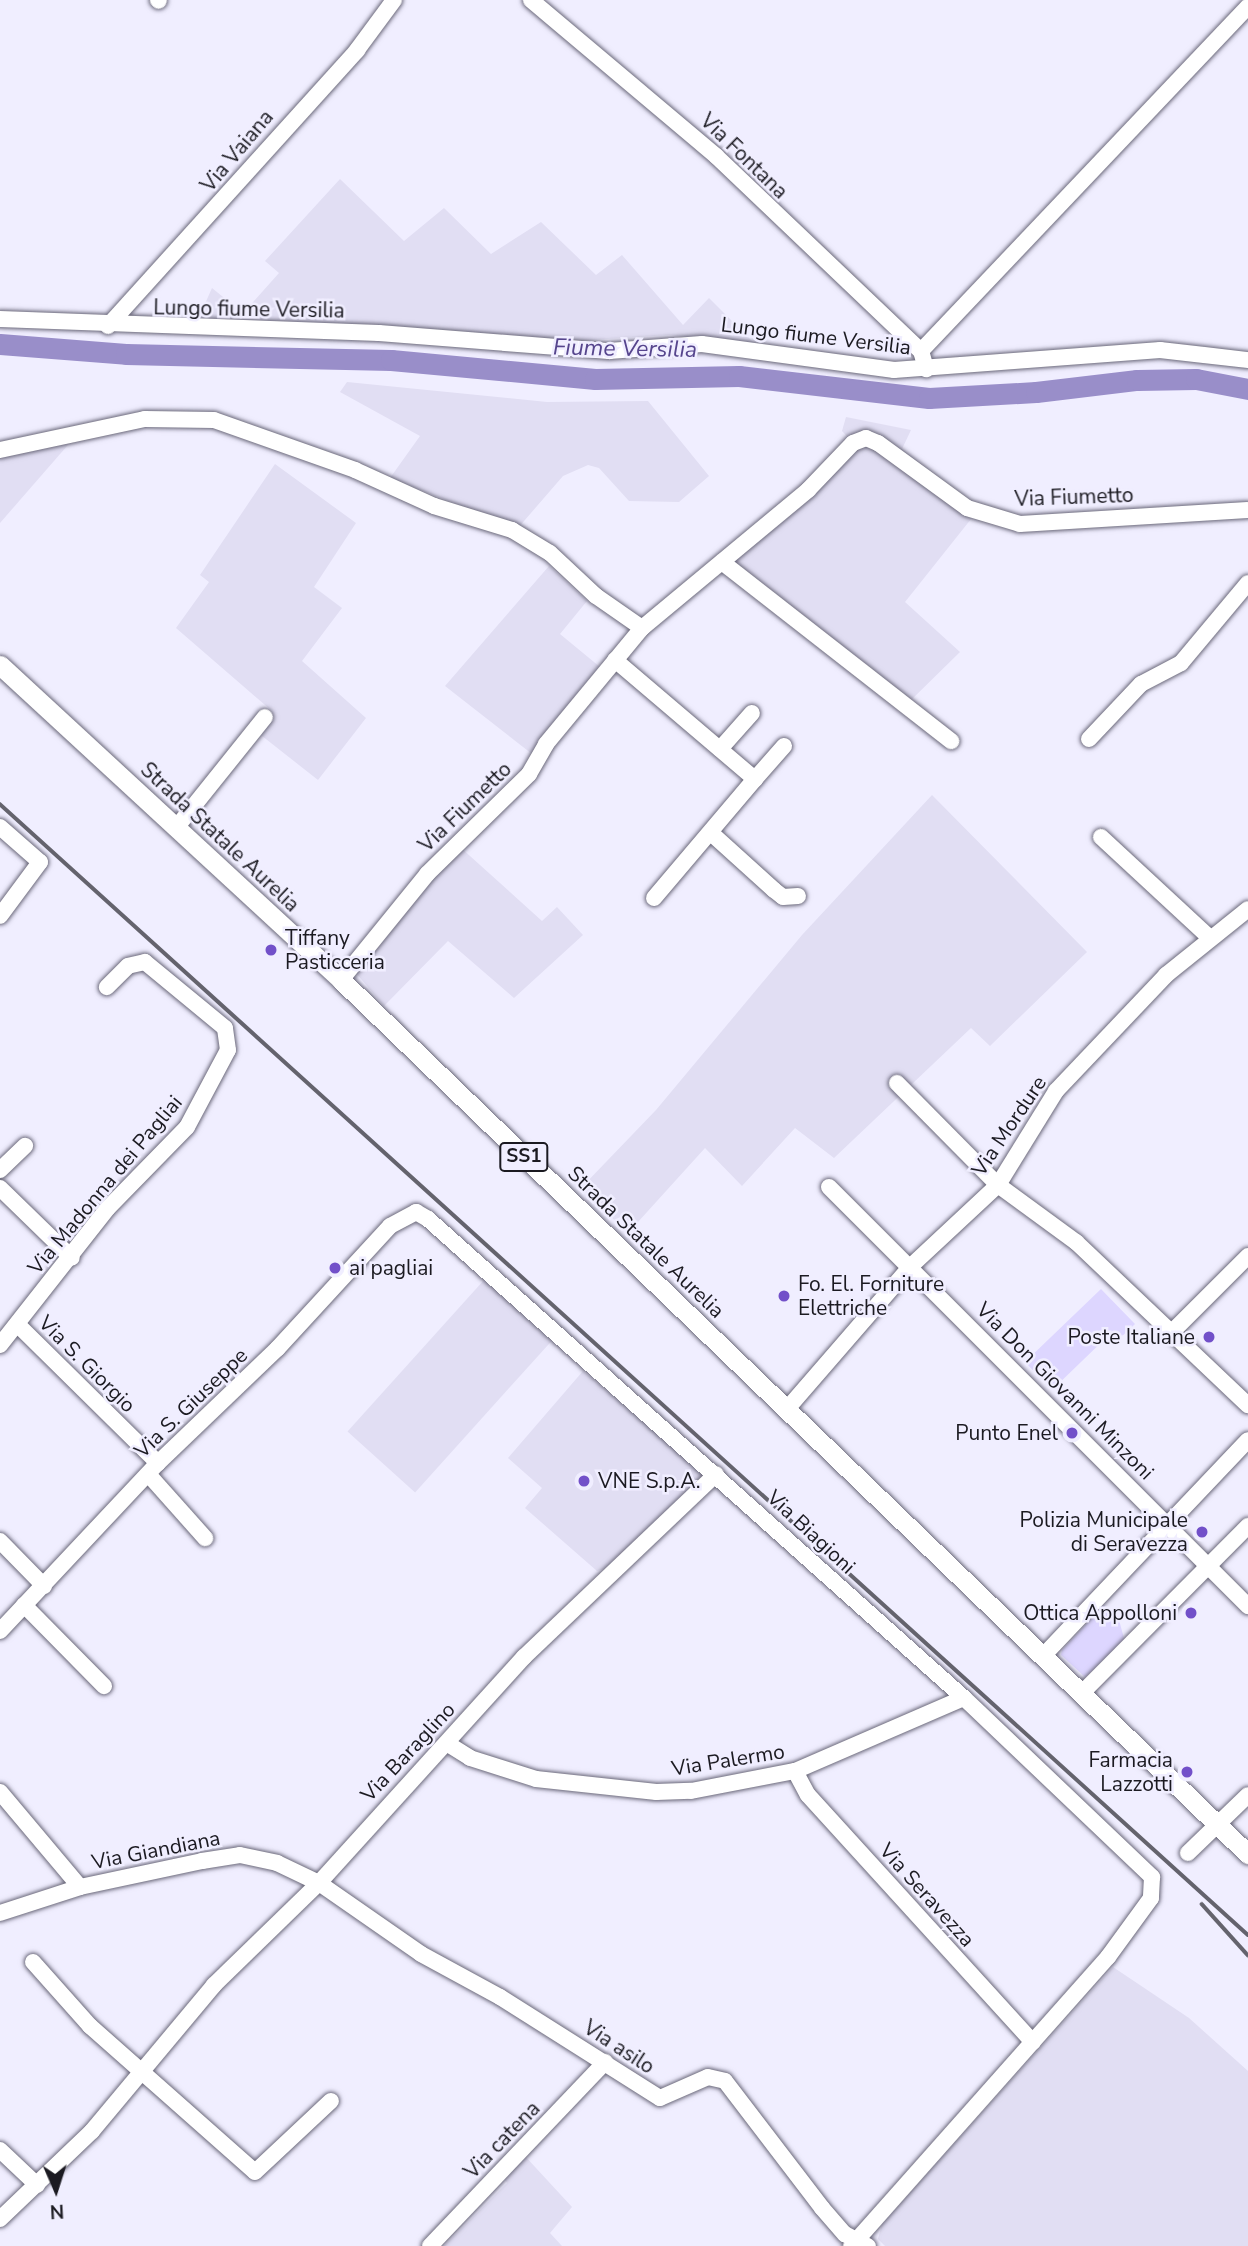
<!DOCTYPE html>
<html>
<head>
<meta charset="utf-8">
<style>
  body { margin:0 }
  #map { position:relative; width:1248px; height:2246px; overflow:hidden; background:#f0eeff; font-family:"Nunito Sans",sans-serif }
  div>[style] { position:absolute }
  .built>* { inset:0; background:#e1def3; transform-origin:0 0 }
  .green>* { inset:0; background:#ddd6ff }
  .river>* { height:21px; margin:-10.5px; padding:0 10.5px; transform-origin:10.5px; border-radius:10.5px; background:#998ec9 }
  .roads { filter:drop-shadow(0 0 2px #6a687a) drop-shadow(0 0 2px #6a687a) }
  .minor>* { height:16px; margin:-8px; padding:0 8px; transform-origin:8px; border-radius:8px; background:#fff }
  .major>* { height:19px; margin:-9.5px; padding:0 9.5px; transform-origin:9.5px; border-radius:9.5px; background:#fff }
  .rail>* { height:3.5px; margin:-1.75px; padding:0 1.75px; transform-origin:1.75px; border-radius:1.75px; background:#64636d }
  .dots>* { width:19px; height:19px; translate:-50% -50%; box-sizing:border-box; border:4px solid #f0eeff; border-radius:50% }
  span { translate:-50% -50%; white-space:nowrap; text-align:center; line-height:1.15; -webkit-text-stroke:5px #f0eeff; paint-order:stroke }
  .shield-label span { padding:2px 5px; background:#f0eeff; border:2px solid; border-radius:5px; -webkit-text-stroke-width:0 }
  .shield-label { font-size:19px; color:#1b1a21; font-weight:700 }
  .street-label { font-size:21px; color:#1b1a21 }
  .poi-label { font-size:21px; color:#1b1a21 }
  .left { translate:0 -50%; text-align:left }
  .right { translate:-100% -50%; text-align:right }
  .water-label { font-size:23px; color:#56458d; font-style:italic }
  .north { position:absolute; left:21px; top:2155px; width:70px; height:70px; -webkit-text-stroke:5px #f0eeff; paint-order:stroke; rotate:177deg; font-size:19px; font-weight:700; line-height:28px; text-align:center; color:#1b1a21 }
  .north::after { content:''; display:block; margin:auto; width:24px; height:32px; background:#1b1a21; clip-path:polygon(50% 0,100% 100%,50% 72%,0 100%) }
</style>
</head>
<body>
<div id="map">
  <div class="built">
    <div style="clip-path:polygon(340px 179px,404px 241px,444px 208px,491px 254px,541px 222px,596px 275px,622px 255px,683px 325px,709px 298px,755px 344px,669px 335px,576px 341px,196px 324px,212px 288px,239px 310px,246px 310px,279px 273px,265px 261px)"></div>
    <div style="clip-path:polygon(347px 382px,547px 402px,648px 401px,709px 476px,679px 502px,629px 501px,599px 468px,588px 465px,563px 476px,518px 528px,390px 478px,420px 436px,340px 392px)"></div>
    <div style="clip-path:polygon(846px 417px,911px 430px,902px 449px,979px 509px,905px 602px,960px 652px,907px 704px,726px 562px,855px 445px,842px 431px)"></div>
    <div style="clip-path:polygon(74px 438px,0 523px,0 454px)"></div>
    <div style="clip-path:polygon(275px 464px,356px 523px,314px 587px,342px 608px,302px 661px,366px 718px,318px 780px,257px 732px,272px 711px,176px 628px,209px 582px,200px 575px)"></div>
    <div style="clip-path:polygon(549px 566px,587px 601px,560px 634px,600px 667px,532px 754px,445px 686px)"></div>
    <div style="clip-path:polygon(932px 795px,1087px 952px,990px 1046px,971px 1028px,834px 1158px,795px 1128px,742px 1186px,705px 1148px,628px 1233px,581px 1188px,656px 1110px,802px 935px)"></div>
    <div style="clip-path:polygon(460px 847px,542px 921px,557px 907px,583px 935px,514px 998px,448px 941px,384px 1006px,356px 973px,358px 967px)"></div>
    <div style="left:484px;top:1280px;width:91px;height:204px;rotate:42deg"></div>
    <div style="clip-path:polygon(583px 1371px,697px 1467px,703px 1479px,610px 1567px,597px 1571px,525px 1508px,542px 1488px,508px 1458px)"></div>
    <div style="clip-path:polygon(1113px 1967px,1189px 2018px,1248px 2071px,1248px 2246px,885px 2246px,878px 2239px,882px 2224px)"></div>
    <div style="clip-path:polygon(524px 2155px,572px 2207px,550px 2233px,562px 2246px,444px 2246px,507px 2183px,502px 2176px)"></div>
  </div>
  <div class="green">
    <div style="clip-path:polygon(1101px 1289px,1135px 1324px,1118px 1340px,1111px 1333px,1052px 1390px,1025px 1362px)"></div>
    <div style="clip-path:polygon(1104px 1605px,1119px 1620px,1125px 1642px,1085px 1677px,1061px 1655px,1062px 1650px)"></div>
  </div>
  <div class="river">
    <div style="left:0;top:344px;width:126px;rotate:4.5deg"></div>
    <div style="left:126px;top:354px;width:265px;rotate:1.3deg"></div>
    <div style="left:391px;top:360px;width:205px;rotate:5.3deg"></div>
    <div style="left:595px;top:379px;width:144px;rotate:-1.2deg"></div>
    <div style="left:739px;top:376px;width:191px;rotate:6.6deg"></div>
    <div style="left:929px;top:398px;width:107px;rotate:-3.2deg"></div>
    <div style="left:1036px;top:392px;width:102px;rotate:-6.8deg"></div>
    <div style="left:1137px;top:380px;width:59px;rotate:-1deg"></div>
    <div style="left:1196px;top:379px;width:53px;rotate:10.9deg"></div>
  </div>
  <div class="roads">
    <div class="minor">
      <div style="left:158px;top:0;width:1px;rotate:45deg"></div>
      <div style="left:531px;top:0;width:242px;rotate:40.1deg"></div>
      <div style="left:716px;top:156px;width:283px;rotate:43.6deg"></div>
      <div style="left:921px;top:351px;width:19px;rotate:74deg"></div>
      <div style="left:0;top:319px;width:379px;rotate:2.1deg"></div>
      <div style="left:379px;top:333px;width:231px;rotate:4.5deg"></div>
      <div style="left:609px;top:351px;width:93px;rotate:-4.3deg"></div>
      <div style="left:702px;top:344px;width:194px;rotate:7.7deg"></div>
      <div style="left:894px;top:370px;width:267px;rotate:-4.3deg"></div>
      <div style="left:1160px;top:350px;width:89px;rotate:6.5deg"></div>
      <div style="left:108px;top:326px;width:372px;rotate:-47.9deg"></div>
      <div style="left:357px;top:50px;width:62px;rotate:-53.5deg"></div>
      <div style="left:921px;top:351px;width:475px;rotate:-46.5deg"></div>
      <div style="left:0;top:450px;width:148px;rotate:-12.1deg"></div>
      <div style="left:145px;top:419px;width:69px;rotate:0.8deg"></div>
      <div style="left:214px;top:420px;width:150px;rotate:19.5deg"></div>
      <div style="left:355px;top:470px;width:87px;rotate:24.5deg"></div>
      <div style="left:434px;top:506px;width:82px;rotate:17.1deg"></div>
      <div style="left:512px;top:530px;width:44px;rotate:31.2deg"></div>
      <div style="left:550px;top:553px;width:63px;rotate:43.1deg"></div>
      <div style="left:596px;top:596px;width:56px;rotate:34.8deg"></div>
      <div style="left:722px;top:562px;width:291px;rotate:38deg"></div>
      <div style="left:615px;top:660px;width:184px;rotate:40.4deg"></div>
      <div style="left:755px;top:779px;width:44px;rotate:-48.7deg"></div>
      <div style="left:1089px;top:739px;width:76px;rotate:-46.6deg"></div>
      <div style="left:1141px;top:684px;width:45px;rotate:-27.7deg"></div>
      <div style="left:1181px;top:663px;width:104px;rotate:-50.1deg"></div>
      <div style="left:720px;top:749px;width:48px;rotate:-48.4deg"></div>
      <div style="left:0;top:827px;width:53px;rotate:41.2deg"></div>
      <div style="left:40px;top:862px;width:67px;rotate:126.5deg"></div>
      <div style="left:176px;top:828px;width:142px;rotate:-51.3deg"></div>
      <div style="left:711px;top:833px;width:85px;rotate:42.1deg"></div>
      <div style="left:774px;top:890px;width:11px;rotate:38deg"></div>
      <div style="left:783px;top:897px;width:15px;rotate:-4deg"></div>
      <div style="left:1101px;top:837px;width:147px;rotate:42.8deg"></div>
      <div style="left:654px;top:898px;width:156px;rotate:-49.7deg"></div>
      <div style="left:341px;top:980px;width:136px;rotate:-50.9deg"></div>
      <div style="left:427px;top:874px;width:143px;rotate:-44.4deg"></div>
      <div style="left:529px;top:774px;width:34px;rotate:-60deg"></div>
      <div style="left:546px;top:744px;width:151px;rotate:-50.4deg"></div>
      <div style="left:642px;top:628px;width:216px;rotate:-39.7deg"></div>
      <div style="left:808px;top:490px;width:65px;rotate:-46.2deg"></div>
      <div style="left:853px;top:443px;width:14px;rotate:-21deg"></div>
      <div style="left:866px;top:438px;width:13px;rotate:23deg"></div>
      <div style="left:878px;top:443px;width:110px;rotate:36.1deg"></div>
      <div style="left:967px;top:508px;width:55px;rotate:16.8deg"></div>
      <div style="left:1020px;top:524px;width:228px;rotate:-3.5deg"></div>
      <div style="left:897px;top:1083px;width:144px;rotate:45.3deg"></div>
      <div style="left:998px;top:1185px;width:97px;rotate:36.2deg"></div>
      <div style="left:1076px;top:1242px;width:237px;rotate:43.5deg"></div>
      <div style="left:0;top:1170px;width:35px;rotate:-44deg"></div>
      <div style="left:829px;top:1187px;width:593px;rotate:45deg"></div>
      <div style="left:0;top:1188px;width:100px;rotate:44.2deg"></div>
      <div style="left:17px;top:1324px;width:198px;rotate:44.6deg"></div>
      <div style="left:1173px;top:1331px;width:106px;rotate:-45deg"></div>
      <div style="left:0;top:1345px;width:174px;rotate:-51.8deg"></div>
      <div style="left:108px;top:1208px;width:113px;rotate:-45.7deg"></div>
      <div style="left:187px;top:1127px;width:87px;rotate:-62deg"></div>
      <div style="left:228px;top:1050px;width:22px;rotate:-98deg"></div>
      <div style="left:225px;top:1028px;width:104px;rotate:-140.5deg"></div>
      <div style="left:145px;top:962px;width:17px;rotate:167deg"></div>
      <div style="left:128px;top:966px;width:30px;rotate:135deg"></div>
      <div style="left:787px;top:1409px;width:189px;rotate:-49.1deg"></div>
      <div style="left:911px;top:1266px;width:119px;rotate:-43deg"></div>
      <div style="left:998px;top:1185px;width:110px;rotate:-58.3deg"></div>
      <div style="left:1056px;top:1091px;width:160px;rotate:-46.5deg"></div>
      <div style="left:1166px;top:975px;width:105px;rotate:-38.8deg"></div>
      <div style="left:148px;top:1474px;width:86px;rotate:48.3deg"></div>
      <div style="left:0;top:1541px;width:63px;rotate:45.6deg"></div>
      <div style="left:24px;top:1605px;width:114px;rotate:45.4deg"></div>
      <div style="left:0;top:1631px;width:231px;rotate:-46.8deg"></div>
      <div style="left:158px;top:1463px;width:165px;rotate:-43.8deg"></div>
      <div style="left:277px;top:1349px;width:167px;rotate:-47.4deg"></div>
      <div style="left:390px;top:1226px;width:30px;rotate:-28deg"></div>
      <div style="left:416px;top:1212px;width:14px;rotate:30deg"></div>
      <div style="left:428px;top:1219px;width:719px;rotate:41.79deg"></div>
      <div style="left:964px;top:1698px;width:260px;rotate:43.6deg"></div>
      <div style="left:1152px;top:1877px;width:21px;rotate:93deg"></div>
      <div style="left:1151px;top:1898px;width:73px;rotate:126.1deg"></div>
      <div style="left:1108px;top:1957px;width:387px;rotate:131.6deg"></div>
      <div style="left:1044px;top:1655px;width:296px;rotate:-46.5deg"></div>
      <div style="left:1083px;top:1692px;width:234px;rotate:-45.2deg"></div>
      <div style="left:448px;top:1744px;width:26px;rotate:32deg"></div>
      <div style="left:470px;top:1758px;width:69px;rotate:17.7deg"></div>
      <div style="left:536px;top:1779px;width:121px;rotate:6.2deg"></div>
      <div style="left:656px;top:1792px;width:35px;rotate:-2deg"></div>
      <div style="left:691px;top:1791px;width:106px;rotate:-10.9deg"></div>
      <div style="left:795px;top:1771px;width:184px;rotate:-23.4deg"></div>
      <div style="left:795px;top:1771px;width:27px;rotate:62deg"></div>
      <div style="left:808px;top:1795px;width:334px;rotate:47.7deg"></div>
      <div style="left:0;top:1792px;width:124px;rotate:49.9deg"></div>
      <div style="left:1188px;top:1853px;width:83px;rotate:-44deg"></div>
      <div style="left:0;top:1913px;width:84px;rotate:-18deg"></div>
      <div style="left:80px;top:1887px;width:125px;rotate:-12deg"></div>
      <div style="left:202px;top:1861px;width:38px;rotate:-9deg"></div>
      <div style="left:240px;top:1855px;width:38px;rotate:12deg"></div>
      <div style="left:277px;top:1863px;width:47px;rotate:25.5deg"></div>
      <div style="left:319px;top:1883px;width:124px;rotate:34.8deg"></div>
      <div style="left:421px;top:1954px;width:90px;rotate:28.6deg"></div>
      <div style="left:500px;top:1997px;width:189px;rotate:32.3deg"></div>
      <div style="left:660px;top:2098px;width:52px;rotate:-23.6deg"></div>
      <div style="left:708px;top:2077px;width:17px;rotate:13deg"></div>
      <div style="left:725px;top:2081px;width:160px;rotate:52.6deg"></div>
      <div style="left:822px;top:2208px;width:35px;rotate:49deg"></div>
      <div style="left:845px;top:2234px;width:26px;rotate:28deg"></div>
      <div style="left:33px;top:1962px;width:86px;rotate:48.3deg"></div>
      <div style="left:90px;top:2026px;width:220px;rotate:41.5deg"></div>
      <div style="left:255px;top:2172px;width:104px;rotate:-43.1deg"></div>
      <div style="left:0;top:2150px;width:51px;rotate:43.4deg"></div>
      <div style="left:0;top:2219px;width:127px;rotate:-43.7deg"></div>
      <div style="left:92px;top:2131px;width:190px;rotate:-50.1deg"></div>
      <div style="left:214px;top:1985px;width:146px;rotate:-44.2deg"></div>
      <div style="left:319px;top:1883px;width:305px;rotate:-47.8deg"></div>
      <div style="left:524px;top:1657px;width:265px;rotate:-43.6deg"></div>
      <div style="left:430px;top:2246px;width:254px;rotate:-46.4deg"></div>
    </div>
    <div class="major">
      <div style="left:0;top:665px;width:464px;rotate:42.7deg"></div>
      <div style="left:341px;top:980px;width:1260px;rotate:43.94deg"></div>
    </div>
  </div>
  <div class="rail">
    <div style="left:0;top:804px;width:1684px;rotate:42.18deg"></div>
    <div style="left:1202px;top:1904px;width:69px;rotate:48deg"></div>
  </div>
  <div class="dots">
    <div style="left:271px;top:950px;background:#7250c9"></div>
    <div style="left:335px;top:1268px;background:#7250c9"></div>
    <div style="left:784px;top:1296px;background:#7250c9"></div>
    <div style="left:1209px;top:1337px;background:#7250c9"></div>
    <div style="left:1072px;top:1433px;background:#7250c9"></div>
    <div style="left:584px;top:1481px;background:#7250c9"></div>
    <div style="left:1202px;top:1532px;background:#7250c9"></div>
    <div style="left:1191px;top:1613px;background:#7250c9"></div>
    <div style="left:1187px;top:1772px;background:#7250c9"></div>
  </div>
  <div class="shield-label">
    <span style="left:524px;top:1157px">SS1</span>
  </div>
  <div class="street-label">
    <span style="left:237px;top:151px;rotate:-50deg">Via Vaiana</span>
    <span style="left:744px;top:156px;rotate:44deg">Via Fontana</span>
    <span style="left:249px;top:309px;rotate:1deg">Lungo fiume Versilia</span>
    <span style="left:816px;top:336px;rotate:7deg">Lungo fiume Versilia</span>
    <span style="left:1074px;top:497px;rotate:-2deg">Via Fiumetto</span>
    <span style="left:465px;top:807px;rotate:-44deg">Via Fiumetto</span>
    <span style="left:220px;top:837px;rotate:43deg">Strada Statale Aurelia</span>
    <span style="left:1009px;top:1126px;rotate:-56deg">Via Mordure</span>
    <span style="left:105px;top:1185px;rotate:-50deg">Via Madonna dei Pagliai</span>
    <span style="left:646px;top:1242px;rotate:44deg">Strada Statale Aurelia</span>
    <span style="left:87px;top:1364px;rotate:45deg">Via S. Giorgio</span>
    <span style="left:1065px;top:1391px;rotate:45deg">Via Don Giovanni Minzoni</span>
    <span style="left:191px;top:1403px;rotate:-44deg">Via S. Giuseppe</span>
    <span style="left:811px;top:1532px;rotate:43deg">Via Biagioni</span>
    <span style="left:408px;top:1752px;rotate:-47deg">Via Baraglino</span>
    <span style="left:728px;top:1760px;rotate:-9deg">Via Palermo</span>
    <span style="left:156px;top:1850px;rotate:-11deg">Via Giandiana</span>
    <span style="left:927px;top:1895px;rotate:48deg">Via Seravezza</span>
    <span style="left:619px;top:2047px;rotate:33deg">Via asilo</span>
    <span style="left:502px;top:2140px;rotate:-46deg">Via catena</span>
  </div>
  <div class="poi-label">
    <span class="left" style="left:285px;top:950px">Tiffany<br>Pasticceria</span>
    <span class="left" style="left:349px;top:1268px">ai pagliai</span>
    <span class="left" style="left:798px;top:1296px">Fo. El. Forniture<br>Elettriche</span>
    <span class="right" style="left:1195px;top:1337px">Poste Italiane</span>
    <span class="right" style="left:1058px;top:1433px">Punto Enel</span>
    <span class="left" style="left:598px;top:1481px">VNE S.p.A.</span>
    <span class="right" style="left:1188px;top:1532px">Polizia Municipale<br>di Seravezza</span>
    <span class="right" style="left:1177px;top:1613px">Ottica Appolloni</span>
    <span class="right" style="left:1173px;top:1772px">Farmacia<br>Lazzotti</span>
  </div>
  <div class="water-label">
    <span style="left:625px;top:349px;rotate:1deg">Fiume Versilia</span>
  </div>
  <div class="north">N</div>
</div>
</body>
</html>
